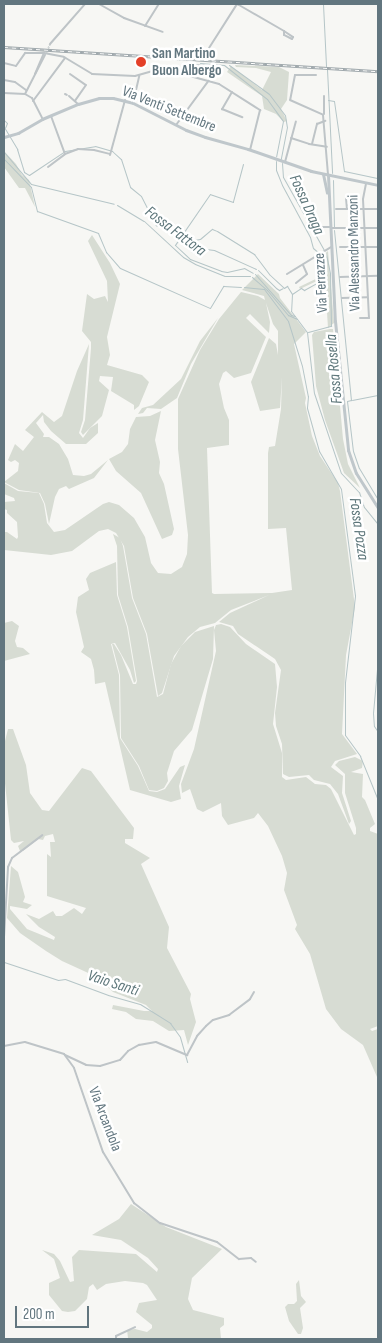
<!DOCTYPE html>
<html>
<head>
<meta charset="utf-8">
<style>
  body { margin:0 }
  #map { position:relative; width:382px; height:1343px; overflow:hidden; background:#f7f7f4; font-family:"Sofia Sans Condensed",sans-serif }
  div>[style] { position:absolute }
  .green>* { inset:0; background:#d7dcd3 }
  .stream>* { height:1px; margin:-0.5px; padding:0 0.5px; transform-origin:0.5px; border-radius:0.5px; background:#b5c5c7 }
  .street-tunnel>* { height:2px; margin-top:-1px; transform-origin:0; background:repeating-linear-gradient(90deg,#d2d7d7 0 2px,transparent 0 3px) }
  .street>* { height:2px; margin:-1px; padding:0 1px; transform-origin:1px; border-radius:1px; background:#bec4c7 }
  .secondary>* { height:3px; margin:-1.5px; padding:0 1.5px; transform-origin:1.5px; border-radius:1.5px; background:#bfc7cb }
  .rail>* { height:3px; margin-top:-1.5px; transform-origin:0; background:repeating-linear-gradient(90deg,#fff 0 4px,#9fa8ac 0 8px); box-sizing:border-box; border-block:1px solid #9fa8ac }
  .dots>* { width:14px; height:14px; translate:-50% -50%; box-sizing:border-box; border:2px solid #fff; border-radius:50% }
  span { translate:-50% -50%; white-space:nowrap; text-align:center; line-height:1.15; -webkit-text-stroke:5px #fff; paint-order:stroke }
  .poi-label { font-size:15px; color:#62767f; font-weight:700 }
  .left { translate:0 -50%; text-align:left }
  .street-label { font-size:15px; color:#62767f }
  .water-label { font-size:16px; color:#5d767a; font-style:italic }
  .frame { position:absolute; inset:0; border:5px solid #62767f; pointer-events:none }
  .scale { position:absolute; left:15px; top:1306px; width:74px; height:22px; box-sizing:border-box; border:2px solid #62767f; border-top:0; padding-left:6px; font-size:15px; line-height:18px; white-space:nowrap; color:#62767f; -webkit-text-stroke:4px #fff; paint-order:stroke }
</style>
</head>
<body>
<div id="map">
  <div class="green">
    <div style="clip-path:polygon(235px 65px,279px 67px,289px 72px,287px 100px,281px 109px,287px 121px,284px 122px,276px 114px,264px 109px,262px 96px,227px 72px,231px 66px,262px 90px,271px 72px,256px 68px,236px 67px)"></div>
    <div style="clip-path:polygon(4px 151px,16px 164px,22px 175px,29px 180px,35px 207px,25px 188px,19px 188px,4px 167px)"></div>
    <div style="clip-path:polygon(92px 235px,110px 263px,120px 284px,107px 337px,110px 355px,107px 365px,142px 375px,149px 382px,139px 406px,134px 410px,134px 405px,111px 391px,113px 377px,100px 376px,99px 381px,109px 390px,102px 416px,83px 435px,81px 432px,85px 420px,91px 348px,91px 342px,82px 331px,87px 294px,94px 299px,105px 296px,108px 302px,107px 281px,88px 241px)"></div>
    <div style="clip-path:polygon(328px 251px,334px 323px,328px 328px,325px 281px,321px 279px,300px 289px,299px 287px,326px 274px,322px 256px)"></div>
    <div style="clip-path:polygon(evenodd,258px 274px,279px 294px,280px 298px,306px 332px,294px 344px,306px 398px,305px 403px,312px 436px,320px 456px,338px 483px,340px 491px,355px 607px,346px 655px,342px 734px,357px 754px,335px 761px,331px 767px,343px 776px,342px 793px,351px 821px,349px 824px,338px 794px,330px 784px,314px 780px,309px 775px,289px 777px,283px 774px,282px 744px,276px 726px,275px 713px,281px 670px,275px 659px,238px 634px,233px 626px,219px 622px,230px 613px,269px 595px,231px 610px,215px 623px,200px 627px,188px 637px,174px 656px,162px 693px,158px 696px,147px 634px,133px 598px,124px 546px,116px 533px,108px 529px,99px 531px,72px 551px,51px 555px,4px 550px,4px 532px,7px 532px,17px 539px,18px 537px,17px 522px,7px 513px,7px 510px,4px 509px,4px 502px,15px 501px,14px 498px,4px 494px,4px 483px,18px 491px,39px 493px,44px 504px,47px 523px,54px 532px,65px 530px,103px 504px,109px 502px,119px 505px,134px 518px,145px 537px,151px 563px,158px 573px,171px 574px,182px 567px,187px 554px,188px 535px,178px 449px,178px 399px,200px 350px,219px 319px,241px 292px,258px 296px,265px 300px,264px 296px,242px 290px,258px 274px,266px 303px,273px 324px,278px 331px,278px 355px,276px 344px,269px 338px,251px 382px,260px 411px,280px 408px,282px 377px,281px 409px,275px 446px,269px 447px,268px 453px,268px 529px,286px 528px,292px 590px,272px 593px,214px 594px,212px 593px,207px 448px,229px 445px,229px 420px,224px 408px,219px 384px,223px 373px,226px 371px,234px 378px,251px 373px,266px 337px,246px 318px,250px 314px,269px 333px,270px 322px,266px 303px)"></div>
    <div style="clip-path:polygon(218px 318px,191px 364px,177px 398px,161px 409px,147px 408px,143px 413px,138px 414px,142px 408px,153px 405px,181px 379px,200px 341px)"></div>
    <div style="clip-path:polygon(330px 329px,333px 329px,343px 439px,348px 464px,360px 488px,344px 473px,325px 420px,316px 386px,312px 335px,314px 332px)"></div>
    <div style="clip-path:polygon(89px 344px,83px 420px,79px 433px,83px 438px,90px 428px,98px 423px,98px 433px,86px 444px,66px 444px,51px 431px,44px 422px,43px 415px,36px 423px,44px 434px,43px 437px,49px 437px,59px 444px,68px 459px,73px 475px,84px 476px,91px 474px,108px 460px,94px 478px,69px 489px,66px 486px,59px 489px,55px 497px,49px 524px,45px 504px,40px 493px,19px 490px,4px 482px,18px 471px,19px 463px,15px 460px,11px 462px,8px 460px,15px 444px,23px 451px,34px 437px,25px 430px,42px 412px,54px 422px,62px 416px,77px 371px)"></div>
    <div style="clip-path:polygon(161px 411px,155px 440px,160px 462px,159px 473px,164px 484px,174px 529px,172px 535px,162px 539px,141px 493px,116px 471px,109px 459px,122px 452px,128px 444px,130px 429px,136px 417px,150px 416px)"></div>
    <div style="clip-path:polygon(113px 534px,120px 538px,123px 546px,132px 598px,146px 634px,157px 697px,163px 694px,171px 664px,181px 646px,195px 632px,214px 626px,213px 659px,192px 730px,174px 751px,167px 773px,168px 781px,164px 788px,157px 791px,149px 790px,139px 766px,121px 738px,120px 675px,112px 644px,114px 644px,121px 655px,133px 684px,136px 684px,137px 681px,128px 627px,118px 595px,117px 546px)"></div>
    <div style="clip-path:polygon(116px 562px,117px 595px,127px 627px,136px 681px,134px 683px,130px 670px,115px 643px,111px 644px,119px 675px,120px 738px,138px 766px,149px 791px,157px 792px,165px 789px,180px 767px,185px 765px,179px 786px,181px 799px,171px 802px,130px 790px,105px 682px,95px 684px,94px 670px,91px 659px,81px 652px,84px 647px,76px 612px,78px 597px,89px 590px,86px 579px,90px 573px)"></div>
    <div style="clip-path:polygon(12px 621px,19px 626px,15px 641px,17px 647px,23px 648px,30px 654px,4px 661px,4px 623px)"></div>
    <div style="clip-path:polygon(221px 624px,230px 627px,246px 644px,275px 664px,277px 687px,273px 724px,282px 753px,282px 777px,286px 780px,306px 777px,315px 784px,326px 785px,331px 789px,354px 835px,356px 834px,356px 828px,345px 793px,345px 774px,335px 765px,339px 761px,355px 757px,363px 761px,362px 768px,351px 772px,363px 774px,362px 797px,365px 800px,375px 824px,370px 828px,370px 831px,378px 834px,378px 1026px,370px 1029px,372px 1031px,378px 1029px,378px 1076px,377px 1077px,363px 1045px,341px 1029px,326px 1009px,310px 954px,295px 929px,297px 925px,284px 890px,287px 873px,282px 856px,268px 826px,258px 813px,254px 818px,228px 825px,222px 816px,221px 803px,203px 812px,197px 809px,190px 789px,182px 793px,181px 784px,194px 749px,216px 651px,214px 630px,216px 625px)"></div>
    <div style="clip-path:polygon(8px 729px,13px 729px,26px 765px,30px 793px,42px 810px,49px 811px,82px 768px,91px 771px,134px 828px,133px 839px,125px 839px,125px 843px,150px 858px,141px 864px,169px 927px,167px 948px,191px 994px,190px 999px,196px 1022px,188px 1045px,184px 1030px,169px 1031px,153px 1021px,136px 1019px,126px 1012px,112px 1009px,113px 1005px,144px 1011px,152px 1011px,146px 1005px,113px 992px,97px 977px,62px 961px,46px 951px,20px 933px,7px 918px,11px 866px,18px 872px,25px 897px,23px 902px,32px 905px,27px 909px,10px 906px,10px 909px,27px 929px,54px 940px,55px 937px,39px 927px,26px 914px,39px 919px,53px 911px,56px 916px,62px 916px,74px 908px,82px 914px,86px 908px,47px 896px,47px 854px,51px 857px,50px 842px,55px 842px,53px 834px,45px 836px,43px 840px,38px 839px,23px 851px,20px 851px,18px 846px,24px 841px,14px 843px,11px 840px,4px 774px,4px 745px)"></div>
    <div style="clip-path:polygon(131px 1204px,166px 1227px,222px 1249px,192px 1278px,188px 1299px,193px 1310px,224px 1318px,224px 1325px,220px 1328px,221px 1339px,128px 1338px,127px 1330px,135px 1329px,147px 1332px,152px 1328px,152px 1325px,136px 1312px,139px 1303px,157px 1300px,147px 1285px,143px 1283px,125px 1281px,106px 1284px,97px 1290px,93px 1284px,89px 1287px,87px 1299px,75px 1311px,68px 1312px,62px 1311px,49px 1295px,49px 1283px,60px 1278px,54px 1259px,42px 1250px,54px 1254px,60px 1261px,70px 1282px,74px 1281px,72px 1257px,79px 1250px,136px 1254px,157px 1272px,158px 1269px,148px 1258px,121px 1240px,92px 1235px,119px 1219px)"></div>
    <div style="clip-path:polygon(299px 1280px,301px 1296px,306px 1302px,300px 1308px,303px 1328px,301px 1334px,298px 1334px,289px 1321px,285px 1307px,288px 1304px,294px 1304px,297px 1301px,296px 1284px)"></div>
  </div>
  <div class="stream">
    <div style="left:323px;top:4px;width:62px;rotate:87.2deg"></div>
    <div style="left:200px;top:63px;width:24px;rotate:5deg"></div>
    <div style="left:224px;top:65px;width:55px;rotate:38.3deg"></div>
    <div style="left:267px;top:99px;width:27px;rotate:54deg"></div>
    <div style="left:283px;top:121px;width:36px;rotate:101deg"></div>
    <div style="left:229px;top:65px;width:49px;rotate:35.9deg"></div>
    <div style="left:269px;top:94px;width:26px;rotate:53deg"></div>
    <div style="left:285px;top:115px;width:12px;rotate:81deg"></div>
    <div style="left:287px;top:127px;width:33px;rotate:101deg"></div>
    <div style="left:327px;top:69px;width:104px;rotate:87.2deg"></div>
    <div style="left:328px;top:100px;width:6px;rotate:9deg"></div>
    <div style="left:334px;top:101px;width:71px;rotate:81.9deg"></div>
    <div style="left:344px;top:171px;width:35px;rotate:12deg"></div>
    <div style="left:4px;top:120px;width:4px;rotate:45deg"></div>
    <div style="left:7px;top:123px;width:5px;rotate:112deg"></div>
    <div style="left:4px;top:127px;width:26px;rotate:59deg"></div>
    <div style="left:17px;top:149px;width:24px;rotate:73deg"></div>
    <div style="left:24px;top:172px;width:6px;rotate:31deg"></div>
    <div style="left:29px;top:175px;width:43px;rotate:-33.7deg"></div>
    <div style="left:65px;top:151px;width:30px;rotate:-9deg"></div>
    <div style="left:95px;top:146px;width:18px;rotate:16deg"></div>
    <div style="left:112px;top:151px;width:12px;rotate:42deg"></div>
    <div style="left:121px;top:159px;width:29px;rotate:72deg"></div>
    <div style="left:130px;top:187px;width:14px;rotate:39deg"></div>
    <div style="left:141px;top:196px;width:33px;rotate:63deg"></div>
    <div style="left:156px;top:225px;width:25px;rotate:23deg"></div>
    <div style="left:179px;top:235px;width:9px;rotate:54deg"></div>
    <div style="left:184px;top:242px;width:16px;rotate:-11deg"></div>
    <div style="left:200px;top:239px;width:16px;rotate:-40deg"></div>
    <div style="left:212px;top:229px;width:5px;rotate:22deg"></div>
    <div style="left:217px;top:231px;width:44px;rotate:31.9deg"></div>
    <div style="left:254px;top:254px;width:26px;rotate:53deg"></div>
    <div style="left:270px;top:275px;width:19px;rotate:43deg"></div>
    <div style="left:284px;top:288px;width:4px;rotate:-34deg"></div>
    <div style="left:287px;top:286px;width:9px;rotate:58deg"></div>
    <div style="left:292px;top:294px;width:17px;rotate:93deg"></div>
    <div style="left:291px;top:311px;width:26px;rotate:53deg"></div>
    <div style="left:307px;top:332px;width:61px;rotate:83.5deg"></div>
    <div style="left:314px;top:393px;width:84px;rotate:71.4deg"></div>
    <div style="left:341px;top:473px;width:26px;rotate:47deg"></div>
    <div style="left:359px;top:492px;width:16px;rotate:72deg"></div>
    <div style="left:364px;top:507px;width:22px;rotate:51deg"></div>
    <div style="left:4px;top:152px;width:42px;rotate:49.8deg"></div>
    <div style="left:31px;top:184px;width:85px;rotate:13.5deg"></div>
    <div style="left:4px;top:159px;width:39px;rotate:46deg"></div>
    <div style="left:31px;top:187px;width:25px;rotate:76deg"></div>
    <div style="left:37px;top:211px;width:65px;rotate:19.8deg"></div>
    <div style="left:98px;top:233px;width:21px;rotate:67deg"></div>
    <div style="left:106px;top:252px;width:21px;rotate:49deg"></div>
    <div style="left:120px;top:268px;width:98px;rotate:24deg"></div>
    <div style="left:210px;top:308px;width:26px;rotate:-59deg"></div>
    <div style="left:223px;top:286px;width:18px;rotate:3deg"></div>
    <div style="left:276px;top:161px;width:9px;rotate:90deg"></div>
    <div style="left:276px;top:170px;width:16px;rotate:68deg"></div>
    <div style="left:282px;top:185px;width:59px;rotate:61.7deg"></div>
    <div style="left:310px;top:237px;width:11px;rotate:75deg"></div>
    <div style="left:313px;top:248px;width:9px;rotate:41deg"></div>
    <div style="left:282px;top:163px;width:14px;rotate:86deg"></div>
    <div style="left:283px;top:177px;width:84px;rotate:60.7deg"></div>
    <div style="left:243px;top:164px;width:39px;rotate:105deg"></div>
    <div style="left:233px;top:202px;width:24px;rotate:-161deg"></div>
    <div style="left:210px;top:194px;width:62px;rotate:124.5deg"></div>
    <div style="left:175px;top:245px;width:21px;rotate:43deg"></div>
    <div style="left:190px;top:259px;width:33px;rotate:21deg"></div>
    <div style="left:221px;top:271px;width:6px;rotate:9deg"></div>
    <div style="left:227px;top:272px;width:17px;rotate:-13deg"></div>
    <div style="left:244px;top:268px;width:10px;rotate:29deg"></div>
    <div style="left:333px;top:180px;width:47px;rotate:88.8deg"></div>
    <div style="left:117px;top:205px;width:31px;rotate:31deg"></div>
    <div style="left:144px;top:221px;width:53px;rotate:42.7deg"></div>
    <div style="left:183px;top:257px;width:14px;rotate:30deg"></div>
    <div style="left:195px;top:264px;width:32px;rotate:22deg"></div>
    <div style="left:225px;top:276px;width:25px"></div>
    <div style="left:334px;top:230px;width:171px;rotate:84.3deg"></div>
    <div style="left:351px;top:400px;width:4px;rotate:166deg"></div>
    <div style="left:347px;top:401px;width:50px;rotate:83.2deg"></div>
    <div style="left:353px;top:451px;width:18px;rotate:71deg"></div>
    <div style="left:359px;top:468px;width:37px;rotate:59deg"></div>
    <div style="left:184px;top:243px;width:12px;rotate:48deg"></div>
    <div style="left:192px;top:252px;width:14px;rotate:-12deg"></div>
    <div style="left:206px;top:249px;width:8px;rotate:7deg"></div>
    <div style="left:214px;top:250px;width:46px;rotate:24.3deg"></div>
    <div style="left:258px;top:270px;width:25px;rotate:45deg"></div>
    <div style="left:276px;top:288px;width:4px;rotate:34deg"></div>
    <div style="left:279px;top:290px;width:4px;rotate:-27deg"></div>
    <div style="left:255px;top:274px;width:55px;rotate:48.7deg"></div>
    <div style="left:291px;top:315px;width:4px;rotate:14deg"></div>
    <div style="left:252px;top:277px;width:20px;rotate:41deg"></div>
    <div style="left:267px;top:290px;width:33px;rotate:50deg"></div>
    <div style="left:288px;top:315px;width:10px;rotate:24deg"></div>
    <div style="left:244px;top:287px;width:20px;rotate:6deg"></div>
    <div style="left:264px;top:289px;width:40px;rotate:53deg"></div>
    <div style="left:288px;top:321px;width:47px;rotate:72.7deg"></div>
    <div style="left:302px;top:366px;width:31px;rotate:79deg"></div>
    <div style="left:308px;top:396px;width:12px;rotate:95deg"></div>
    <div style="left:307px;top:408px;width:45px;rotate:74.4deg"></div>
    <div style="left:319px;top:451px;width:44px;rotate:59.9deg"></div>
    <div style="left:341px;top:489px;width:108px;rotate:82.5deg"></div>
    <div style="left:355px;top:596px;width:87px;rotate:96.6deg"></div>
    <div style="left:345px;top:682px;width:53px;rotate:90deg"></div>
    <div style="left:345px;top:735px;width:26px;rotate:54deg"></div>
    <div style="left:360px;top:756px;width:48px;rotate:67.8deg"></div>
    <div style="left:292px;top:294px;width:11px;rotate:-34deg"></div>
    <div style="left:301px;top:288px;width:4px;rotate:34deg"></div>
    <div style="left:304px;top:290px;width:23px;rotate:-29deg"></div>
    <div style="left:324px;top:279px;width:13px;rotate:-81deg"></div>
    <div style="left:326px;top:266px;width:10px;rotate:-114deg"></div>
    <div style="left:308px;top:332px;width:24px;rotate:-15deg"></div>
    <div style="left:331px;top:326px;width:53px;rotate:-91.1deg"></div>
    <div style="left:330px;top:273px;width:19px;rotate:-102deg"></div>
    <div style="left:352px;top:400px;width:26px;rotate:-11deg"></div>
    <div style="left:378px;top:658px;width:55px;rotate:95.2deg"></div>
    <div style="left:373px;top:713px;width:13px;rotate:86deg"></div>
    <div style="left:374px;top:726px;width:7px;rotate:56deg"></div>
    <div style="left:4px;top:962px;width:57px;rotate:18.4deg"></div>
    <div style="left:58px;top:980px;width:7px;rotate:-8deg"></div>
    <div style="left:65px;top:979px;width:46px;rotate:20.4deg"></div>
    <div style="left:108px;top:995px;width:33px;rotate:16deg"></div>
    <div style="left:140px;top:1004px;width:36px;rotate:32deg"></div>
    <div style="left:170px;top:1023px;width:17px;rotate:54deg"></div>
    <div style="left:180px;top:1037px;width:26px;rotate:74deg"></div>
  </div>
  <div class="street-tunnel">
    <div style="left:46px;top:54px;width:11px;rotate:-68deg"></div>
  </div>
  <div class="street">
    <div style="left:99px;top:4px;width:29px;rotate:29deg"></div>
    <div style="left:124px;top:18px;width:41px;rotate:19.7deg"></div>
    <div style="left:237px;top:4px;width:2px;rotate:27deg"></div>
    <div style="left:239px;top:5px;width:52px;rotate:30deg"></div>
    <div style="left:284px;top:31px;width:11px;rotate:34deg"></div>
    <div style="left:293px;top:37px;width:2px;rotate:117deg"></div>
    <div style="left:292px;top:39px;width:9px;rotate:-153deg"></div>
    <div style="left:284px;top:35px;width:4px;rotate:-90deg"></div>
    <div style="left:145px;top:26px;width:26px;rotate:-58deg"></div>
    <div style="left:50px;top:44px;width:53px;rotate:-48.8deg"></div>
    <div style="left:209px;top:48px;width:52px;rotate:-57.5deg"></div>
    <div style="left:4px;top:63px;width:12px;rotate:14deg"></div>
    <div style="left:16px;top:66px;width:16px;rotate:-55deg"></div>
    <div style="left:25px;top:53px;width:19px"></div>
    <div style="left:44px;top:53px;width:20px;rotate:11deg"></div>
    <div style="left:64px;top:57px;width:33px;rotate:31deg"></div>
    <div style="left:92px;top:74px;width:43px;rotate:2.7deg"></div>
    <div style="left:135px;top:76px;width:22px;rotate:-16deg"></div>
    <div style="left:156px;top:70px;width:12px"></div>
    <div style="left:168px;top:70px;width:53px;rotate:15.4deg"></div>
    <div style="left:219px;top:84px;width:49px;rotate:32.4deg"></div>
    <div style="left:260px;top:110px;width:41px;rotate:104deg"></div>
    <div style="left:35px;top:74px;width:23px;rotate:-67deg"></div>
    <div style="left:70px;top:74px;width:19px;rotate:35deg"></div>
    <div style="left:86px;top:85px;width:19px;rotate:125deg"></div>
    <div style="left:316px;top:75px;width:21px;rotate:180deg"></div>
    <div style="left:295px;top:75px;width:25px;rotate:101deg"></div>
    <div style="left:290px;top:100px;width:36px;rotate:24deg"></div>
    <div style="left:323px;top:115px;width:60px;rotate:85.2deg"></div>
    <div style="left:4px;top:80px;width:11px;rotate:10deg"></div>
    <div style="left:15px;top:82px;width:14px;rotate:36deg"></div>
    <div style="left:232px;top:92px;width:20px;rotate:120deg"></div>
    <div style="left:222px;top:109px;width:22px;rotate:22deg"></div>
    <div style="left:4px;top:93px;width:21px;rotate:3deg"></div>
    <div style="left:25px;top:94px;width:44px;rotate:-62.9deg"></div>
    <div style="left:25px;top:94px;width:8px;rotate:30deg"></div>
    <div style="left:32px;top:98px;width:22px;rotate:63deg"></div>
    <div style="left:65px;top:94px;width:2px;rotate:27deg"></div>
    <div style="left:69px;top:96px;width:12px;rotate:42deg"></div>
    <div style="left:324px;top:96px;width:18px;rotate:90deg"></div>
    <div style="left:33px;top:101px;width:54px;rotate:-53.3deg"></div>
    <div style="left:133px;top:103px;width:28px;rotate:-77deg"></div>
    <div style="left:51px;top:116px;width:40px;rotate:69.8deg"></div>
    <div style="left:176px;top:125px;width:66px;rotate:-53.7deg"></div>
    <div style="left:215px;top:72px;width:4px;rotate:-104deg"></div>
    <div style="left:214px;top:68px;width:4px;rotate:-146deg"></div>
    <div style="left:211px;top:66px;width:19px;rotate:-177deg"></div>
    <div style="left:291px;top:138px;width:19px;rotate:18deg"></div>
    <div style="left:309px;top:144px;width:18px;rotate:9deg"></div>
    <div style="left:312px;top:144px;width:21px;rotate:-76deg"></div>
    <div style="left:317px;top:124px;width:9px;rotate:-21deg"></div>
    <div style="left:110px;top:155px;width:57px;rotate:-74.7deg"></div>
    <div style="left:285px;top:162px;width:42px;rotate:-75deg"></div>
    <div style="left:48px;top:167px;width:21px;rotate:-37deg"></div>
    <div style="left:65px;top:154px;width:14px;rotate:-21deg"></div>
    <div style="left:78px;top:149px;width:16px;rotate:4deg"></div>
    <div style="left:94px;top:150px;width:16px;rotate:14deg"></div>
    <div style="left:346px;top:198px;width:11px;rotate:85deg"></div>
    <div style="left:336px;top:209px;width:42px"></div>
    <div style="left:320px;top:227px;width:10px"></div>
    <div style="left:331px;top:228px;width:47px"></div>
    <div style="left:340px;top:247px;width:38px"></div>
    <div style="left:287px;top:274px;width:52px;rotate:-31.5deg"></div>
    <div style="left:340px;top:277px;width:38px;rotate:-2deg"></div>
    <div style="left:296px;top:283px;width:14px;rotate:-39deg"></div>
    <div style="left:307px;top:274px;width:10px;rotate:-114deg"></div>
    <div style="left:342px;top:298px;width:25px;rotate:-2deg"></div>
    <div style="left:360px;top:318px;width:9px"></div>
    <div style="left:369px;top:318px;width:119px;rotate:-92.9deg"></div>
    <div style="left:363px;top:199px;width:15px;rotate:-79deg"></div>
    <div style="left:4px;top:937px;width:70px;rotate:-86.7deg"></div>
    <div style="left:8px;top:867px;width:10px;rotate:-66deg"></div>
    <div style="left:12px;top:858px;width:38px;rotate:-37deg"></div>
    <div style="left:4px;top:1046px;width:21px;rotate:-11deg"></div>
    <div style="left:25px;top:1042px;width:41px;rotate:17.1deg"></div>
    <div style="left:64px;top:1054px;width:17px;rotate:54deg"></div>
    <div style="left:74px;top:1068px;width:89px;rotate:71deg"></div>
    <div style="left:103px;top:1152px;width:60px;rotate:58.7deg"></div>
    <div style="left:134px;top:1203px;width:33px;rotate:38deg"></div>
    <div style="left:160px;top:1223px;width:60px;rotate:18.4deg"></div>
    <div style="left:217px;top:1242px;width:28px;rotate:38deg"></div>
    <div style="left:239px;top:1259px;width:12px;rotate:-5deg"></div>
    <div style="left:251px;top:1258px;width:6px;rotate:39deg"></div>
    <div style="left:65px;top:1055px;width:23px;rotate:25deg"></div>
    <div style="left:86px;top:1065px;width:14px;rotate:4deg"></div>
    <div style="left:100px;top:1066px;width:21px;rotate:-17deg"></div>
    <div style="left:120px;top:1060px;width:12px;rotate:-48deg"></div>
    <div style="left:128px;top:1051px;width:13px;rotate:-29deg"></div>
    <div style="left:139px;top:1045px;width:17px;rotate:-10deg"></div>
    <div style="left:156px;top:1042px;width:34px;rotate:23deg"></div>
    <div style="left:187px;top:1055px;width:21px;rotate:-62deg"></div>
    <div style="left:197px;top:1036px;width:13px;rotate:-48deg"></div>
    <div style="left:206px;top:1026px;width:9px;rotate:-41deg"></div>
    <div style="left:213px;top:1020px;width:17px;rotate:-17deg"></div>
    <div style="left:229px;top:1015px;width:26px;rotate:-37deg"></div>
    <div style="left:250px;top:999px;width:8px;rotate:-60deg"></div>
    <div style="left:116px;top:1339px;width:3px;rotate:-90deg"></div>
    <div style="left:116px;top:1336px;width:21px;rotate:-25deg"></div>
  </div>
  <div class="secondary">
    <div style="left:4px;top:137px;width:15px;rotate:-16deg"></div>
    <div style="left:18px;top:133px;width:28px;rotate:-30deg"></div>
    <div style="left:42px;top:119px;width:39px;rotate:-23deg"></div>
    <div style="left:78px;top:104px;width:22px;rotate:-16deg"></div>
    <div style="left:99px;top:98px;width:14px"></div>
    <div style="left:113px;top:98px;width:21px;rotate:14deg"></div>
    <div style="left:133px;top:103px;width:59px;rotate:27deg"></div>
    <div style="left:186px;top:130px;width:20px;rotate:20deg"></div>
    <div style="left:205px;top:137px;width:45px;rotate:15.6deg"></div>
    <div style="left:248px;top:149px;width:67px;rotate:19.2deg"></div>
    <div style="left:311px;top:171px;width:68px;rotate:11.8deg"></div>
    <div style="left:323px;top:174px;width:19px;rotate:78deg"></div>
    <div style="left:328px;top:175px;width:146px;rotate:87.3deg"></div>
    <div style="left:335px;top:321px;width:130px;rotate:84.2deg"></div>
    <div style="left:348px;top:450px;width:24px;rotate:71deg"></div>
    <div style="left:356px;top:473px;width:41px;rotate:57.8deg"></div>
  </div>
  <div class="rail">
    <div style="left:4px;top:47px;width:375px;rotate:3.7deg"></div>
  </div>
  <div class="dots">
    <div style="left:141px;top:62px;background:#e44028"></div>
  </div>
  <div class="poi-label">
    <span class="left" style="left:152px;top:62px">San Martino<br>Buon Albergo</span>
  </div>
  <div class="street-label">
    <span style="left:169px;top:109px;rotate:22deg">Via Venti Settembre</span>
    <span style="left:354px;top:253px;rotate:-91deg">Via Alessandro Manzoni</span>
    <span style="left:321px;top:283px;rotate:-93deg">Via Ferrazze</span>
    <span style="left:105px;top:1119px;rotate:69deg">Via Arcandola</span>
  </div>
  <div class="water-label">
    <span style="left:306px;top:205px;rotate:66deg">Fossa Draga</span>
    <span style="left:175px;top:232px;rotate:37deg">Fossa Fattora</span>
    <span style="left:335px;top:369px;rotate:-95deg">Fossa Rosella</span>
    <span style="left:358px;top:529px;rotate:82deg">Fossa Pozza</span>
    <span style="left:113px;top:984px;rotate:18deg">Vaio Santi</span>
  </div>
  <div class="frame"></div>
  <div class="scale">200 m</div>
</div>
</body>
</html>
